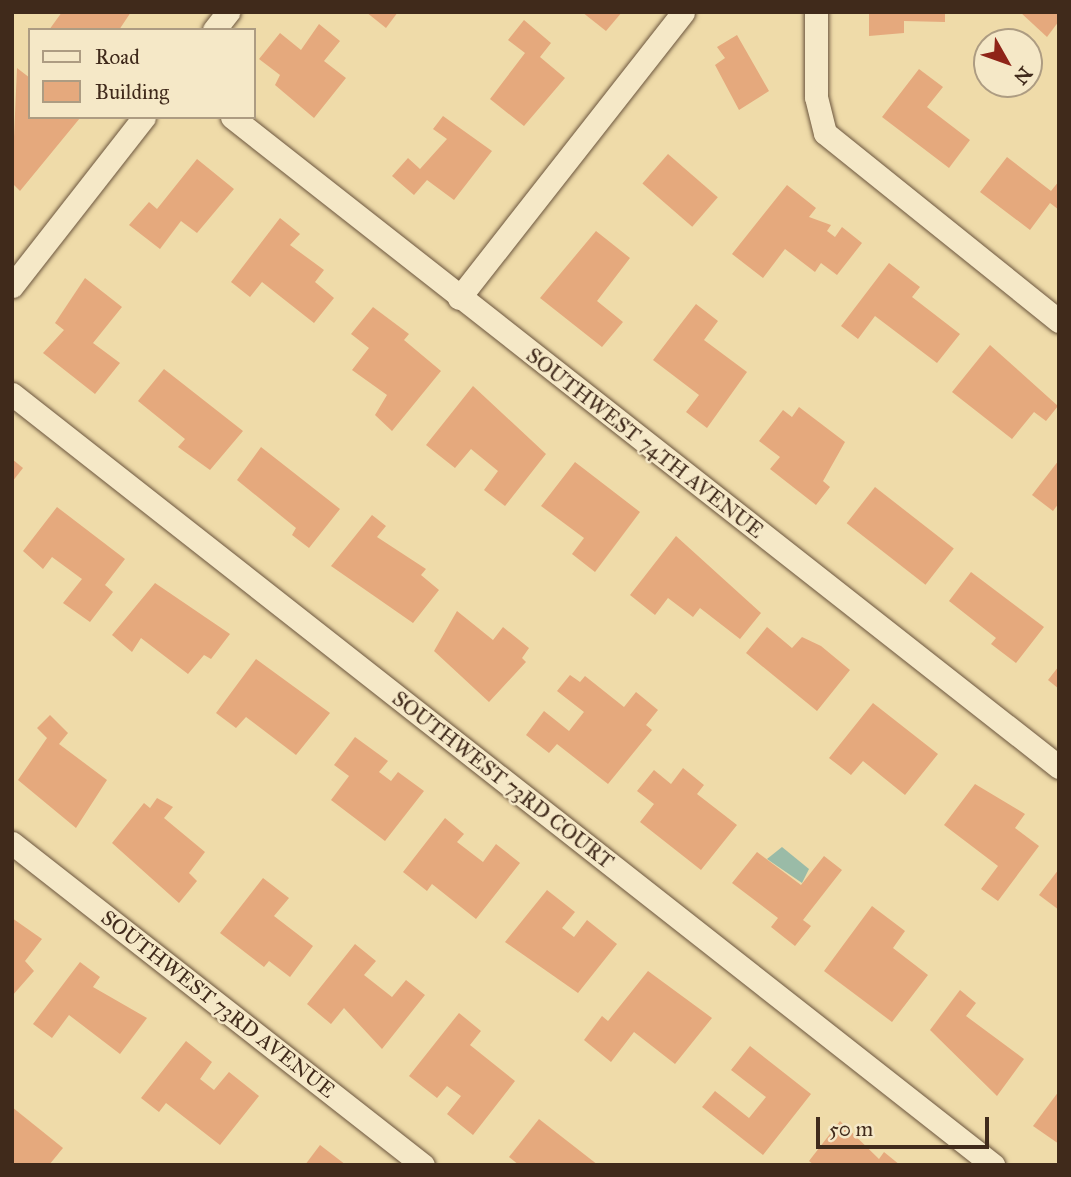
<!DOCTYPE html>
<html>
<head>
<meta charset="utf-8">
<style>
  body { margin:0 }
  #map { position:relative; width:1071px; height:1177px; overflow:hidden; background:#efdba9; font-family:"IM FELL Great Primer",serif }
  div>[style] { position:absolute }
  .water>* { inset:0; background:#9abba7 }
  .building>* { inset:0; background:#e5a97d; transform-origin:0 0 }
  .roads { filter:drop-shadow(0 0 2px #6c563e) drop-shadow(0 0 2px #6c563e) }
  .street>* { height:23px; margin:-11.5px; padding:0 11.5px; transform-origin:11.5px; border-radius:11.5px; background:#f5e8c7 }
  span { translate:-50% -50%; white-space:nowrap; text-align:center; line-height:1.15; -webkit-text-stroke:5px #f5e8c7; paint-order:stroke }
  .street-label { font-size:21px; color:#402a1b }
  .frame { position:absolute; inset:0; border:14px solid #402a1b; pointer-events:none }
  .legend { position:absolute; left:28px; top:28px; width:228px; height:91px; box-sizing:border-box; background:#f5e8c7; border:2px solid #ad9c82; margin:0; padding:9px 12px; list-style:none; font-size:21px; color:#402a1b }
  .legend li { display:flex; align-items:center; gap:14px; height:35px }
  .legend b { width:35px; border:2px solid #ad9c82 }
  .north { position:absolute; left:973px; top:28px; width:70px; height:70px; box-sizing:border-box; background:#f5e8c7; border:2px solid #ad9c82; border-radius:50%; rotate:130deg; font-size:19px; font-weight:700; line-height:28px; text-align:center; color:#402a1b }
  .north::after { content:''; display:block; margin:auto; width:24px; height:32px; background:#8f2418; clip-path:polygon(50% 0,100% 100%,50% 72%,0 100%) }
  .scale { position:absolute; left:816px; top:1117px; width:173px; height:32px; box-sizing:border-box; border:4px solid #402a1b; border-top:0; padding-left:9px; font-size:21px; line-height:24px; white-space:nowrap; color:#402a1b; -webkit-text-stroke:5px #f5e8c7; paint-order:stroke }
</style>
</head>
<body>
<div id="map">
  <div class="water">
    <div style="clip-path:polygon(782px 847px,809px 869px,802px 883px,767px 859px)"></div>
  </div>
  <div class="building">
    <div style="clip-path:polygon(62px 12px,97px 13px,131px 12px,119px 30px,49px 30px)"></div>
    <div style="clip-path:polygon(366px 12px,398px 12px,386px 28px)"></div>
    <div style="clip-path:polygon(582px 12px,622px 12px,606px 31px)"></div>
    <div style="clip-path:polygon(869px 12px,945px 12px,945px 22px,904px 21px,904px 33px,869px 36px)"></div>
    <div style="clip-path:polygon(1020px 12px,1059px 12px,1059px 21px,1047px 37px)"></div>
    <div style="clip-path:polygon(524px 20px,551px 43px,540px 57px,565px 78px,524px 126px,490px 99px,525px 53px,508px 40px)"></div>
    <div style="clip-path:polygon(319px 24px,340px 41px,324px 61px,346px 78px,314px 118px,275px 85px,280px 75px,259px 59px,280px 33px,301px 50px)"></div>
    <div style="clip-path:polygon(737px 35px,769px 91px,739px 110px,715px 65px,725px 58px,717px 47px)"></div>
    <div style="clip-path:polygon(17px 68px,30px 78px,30px 117px,80px 118px,20px 191px,12px 183px)"></div>
    <div style="clip-path:polygon(919px 69px,943px 87px,927px 107px,970px 140px,949px 168px,882px 117px)"></div>
    <div style="clip-path:polygon(443px 116px,492px 151px,454px 200px,427px 180px,414px 195px,392px 176px,408px 158px,420px 169px,447px 139px,433px 129px)"></div>
    <div style="left:668px;top:154px;width:66px;height:39px;rotate:41deg"></div>
    <div style="clip-path:polygon(1007px 157px,1051px 191px,1059px 181px,1059px 210px,1050px 203px,1030px 230px,980px 192px)"></div>
    <div style="clip-path:polygon(197px 159px,234px 189px,197px 233px,181px 221px,160px 249px,129px 225px,149px 202px,157px 209px)"></div>
    <div style="clip-path:polygon(787px 185px,816px 208px,809px 217px,831px 225px,827px 231px,835px 237px,842px 227px,862px 243px,837px 275px,821px 263px,815px 272px,785px 249px,763px 278px,732px 254px)"></div>
    <div style="clip-path:polygon(280px 218px,300px 234px,290px 245px,324px 270px,315px 282px,334px 298px,314px 323px,262px 282px,250px 297px,231px 282px)"></div>
    <div style="clip-path:polygon(596px 231px,630px 258px,597px 301px,623px 322px,602px 347px,540px 298px)"></div>
    <div style="clip-path:polygon(889px 263px,920px 287px,912px 297px,960px 334px,937px 363px,875px 316px,858px 339px,841px 326px)"></div>
    <div style="clip-path:polygon(85px 278px,122px 307px,93px 343px,120px 363px,95px 394px,43px 353px,64px 330px,55px 323px)"></div>
    <div style="clip-path:polygon(696px 304px,718px 321px,704px 340px,747px 372px,707px 428px,686px 412px,699px 395px,653px 360px)"></div>
    <div style="clip-path:polygon(373px 307px,409px 334px,404px 340px,441px 371px,392px 431px,375px 415px,387px 395px,352px 370px,369px 348px,351px 334px)"></div>
    <div style="clip-path:polygon(990px 345px,1058px 406px,1046px 421px,1034px 412px,1012px 439px,952px 392px)"></div>
    <div style="clip-path:polygon(164px 369px,243px 431px,210px 470px,178px 447px,185px 439px,138px 401px)"></div>
    <div style="clip-path:polygon(473px 386px,546px 454px,505px 506px,484px 490px,498px 471px,471px 449px,455px 468px,426px 445px)"></div>
    <div style="clip-path:polygon(799px 407px,845px 442px,823px 481px,830px 487px,816px 505px,770px 469px,780px 457px,759px 441px,783px 410px,792px 417px)"></div>
    <div style="clip-path:polygon(261px 447px,340px 509px,309px 548px,292px 535px,296px 528px,237px 480px)"></div>
    <div style="clip-path:polygon(12px 459px,23px 468px,12px 482px)"></div>
    <div style="clip-path:polygon(1059px 460px,1059px 503px,1053px 511px,1032px 495px)"></div>
    <div style="clip-path:polygon(575px 462px,640px 512px,595px 572px,572px 554px,584px 538px,541px 506px)"></div>
    <div style="left:875px;top:487px;width:100px;height:46px;rotate:38deg"></div>
    <div style="clip-path:polygon(57px 507px,125px 559px,105px 585px,113px 592px,90px 622px,63px 603px,82px 579px,52px 557px,43px 569px,23px 551px)"></div>
    <div style="clip-path:polygon(372px 515px,386px 526px,377px 537px,426px 569px,421px 575px,439px 590px,413px 623px,331px 566px)"></div>
    <div style="clip-path:polygon(676px 536px,761px 613px,740px 639px,700px 608px,693px 617px,668px 598px,655px 615px,630px 595px)"></div>
    <div style="clip-path:polygon(971px 572px,1044px 627px,1016px 663px,991px 644px,996px 638px,949px 601px)"></div>
    <div style="clip-path:polygon(155px 583px,230px 634px,211px 659px,204px 655px,188px 674px,141px 638px,132px 652px,112px 635px)"></div>
    <div style="clip-path:polygon(457px 611px,493px 640px,503px 627px,529px 648px,522px 658px,526px 662px,489px 702px,434px 651px)"></div>
    <div style="clip-path:polygon(767px 627px,792px 648px,802px 637px,821px 646px,850px 670px,817px 711px,746px 653px)"></div>
    <div style="clip-path:polygon(256px 659px,330px 713px,296px 755px,246px 717px,236px 728px,216px 713px)"></div>
    <div style="clip-path:polygon(1059px 666px,1059px 689px,1048px 680px)"></div>
    <div style="clip-path:polygon(570px 675px,580px 682px,585px 676px,624px 707px,636px 692px,658px 710px,646px 725px,652px 730px,608px 784px,557px 744px,549px 753px,526px 735px,544px 711px,569px 731px,584px 712px,557px 691px)"></div>
    <div style="clip-path:polygon(873px 703px,938px 754px,905px 795px,863px 761px,851px 775px,829px 758px)"></div>
    <div style="clip-path:polygon(50px 715px,68px 733px,59px 744px,107px 780px,76px 828px,18px 780px,47px 738px,37px 728px)"></div>
    <div style="clip-path:polygon(355px 737px,388px 761px,379px 772px,391px 781px,398px 772px,424px 791px,385px 841px,331px 800px,349px 776px,334px 765px)"></div>
    <div style="clip-path:polygon(683px 768px,704px 785px,697px 794px,737px 825px,701px 870px,640px 822px,654px 804px,637px 791px,654px 770px,671px 784px)"></div>
    <div style="clip-path:polygon(975px 784px,1025px 814px,1015px 828px,1039px 846px,998px 901px,981px 889px,998px 866px,944px 825px)"></div>
    <div style="clip-path:polygon(157px 798px,173px 807px,164px 818px,205px 852px,189px 873px,197px 881px,179px 903px,112px 843px,144px 803px,150px 808px)"></div>
    <div style="clip-path:polygon(445px 818px,464px 834px,457px 842px,483px 862px,496px 844px,520px 863px,476px 919px,432px 884px,427px 891px,403px 872px)"></div>
    <div style="clip-path:polygon(757px 852px,801px 885px,824px 856px,842px 870px,803px 920px,811px 926px,795px 946px,771px 927px,778px 918px,732px 883px)"></div>
    <div style="clip-path:polygon(1059px 869px,1059px 910px,1039px 895px)"></div>
    <div style="clip-path:polygon(263px 878px,289px 898px,274px 916px,313px 946px,290px 977px,269px 961px,264px 967px,220px 933px)"></div>
    <div style="clip-path:polygon(547px 890px,575px 912px,562px 928px,574px 937px,587px 920px,617px 944px,578px 993px,505px 942px)"></div>
    <div style="clip-path:polygon(872px 906px,905px 931px,893px 948px,928px 975px,892px 1022px,824px 971px)"></div>
    <div style="clip-path:polygon(12px 918px,42px 939px,25px 961px,34px 971px,12px 996px)"></div>
    <div style="clip-path:polygon(355px 944px,376px 961px,364px 975px,392px 997px,406px 980px,425px 995px,382px 1049px,344px 1008px,331px 1024px,307px 1004px)"></div>
    <div style="clip-path:polygon(80px 962px,100px 977px,93px 987px,147px 1018px,120px 1054px,69px 1015px,52px 1038px,33px 1024px)"></div>
    <div style="clip-path:polygon(648px 971px,712px 1018px,675px 1064px,634px 1032px,611px 1062px,584px 1040px,602px 1016px,608px 1021px)"></div>
    <div style="clip-path:polygon(960px 990px,976px 1003px,966px 1016px,1024px 1059px,997px 1096px,930px 1030px)"></div>
    <div style="clip-path:polygon(459px 1013px,481px 1031px,470px 1045px,515px 1081px,473px 1135px,447px 1114px,461px 1096px,447px 1086px,437px 1098px,409px 1076px)"></div>
    <div style="clip-path:polygon(186px 1041px,212px 1062px,200px 1079px,214px 1090px,229px 1072px,259px 1096px,220px 1145px,166px 1103px,159px 1112px,141px 1098px)"></div>
    <div style="clip-path:polygon(750px 1046px,811px 1094px,763px 1155px,702px 1107px,715px 1091px,749px 1118px,766px 1097px,731px 1070px)"></div>
    <div style="clip-path:polygon(1059px 1091px,1059px 1144px,1033px 1126px)"></div>
    <div style="clip-path:polygon(12px 1107px,63px 1148px,49px 1165px,12px 1165px)"></div>
    <div style="clip-path:polygon(539px 1119px,598px 1165px,519px 1165px,509px 1157px)"></div>
    <div style="clip-path:polygon(840px 1121px,879px 1159px,884px 1152px,900px 1165px,814px 1165px,809px 1161px)"></div>
    <div style="clip-path:polygon(320px 1145px,346px 1165px,305px 1165px)"></div>
  </div>
  <div class="roads">
    <div class="street">
      <div style="left:816px;top:12px;width:85px;rotate:90deg"></div>
      <div style="left:816px;top:97px;width:37px;rotate:76deg"></div>
      <div style="left:825px;top:133px;width:300px;rotate:38.8deg"></div>
      <div style="left:214px;top:30px;width:23px;rotate:-52deg"></div>
      <div style="left:232px;top:117px;width:1052px;rotate:38.17deg"></div>
      <div style="left:12px;top:286px;width:214px;rotate:-52deg"></div>
      <div style="left:459px;top:298px;width:363px;rotate:-51.9deg"></div>
      <div style="left:12px;top:394px;width:1248px;rotate:38.16deg"></div>
      <div style="left:12px;top:843px;width:522px;rotate:38.08deg"></div>
    </div>
  </div>
  <div class="street-label">
    <span style="left:645px;top:443px;rotate:38deg">SOUTHWEST 74TH AVENUE</span>
    <span style="left:503px;top:780px;rotate:38deg">SOUTHWEST 73RD COURT</span>
    <span style="left:218px;top:1004px;rotate:38deg">SOUTHWEST 73RD AVENUE</span>
  </div>
  <div class="frame"></div>
  <ul class="legend">
  <li><b style="height:9px;background:#f5e8c7"></b>Road</li>
  <li><b style="height:19px;background:#e5a97d"></b>Building</li>
  </ul>
  <div class="north">N</div>
  <div class="scale">50 m</div>
</div>
</body>
</html>
